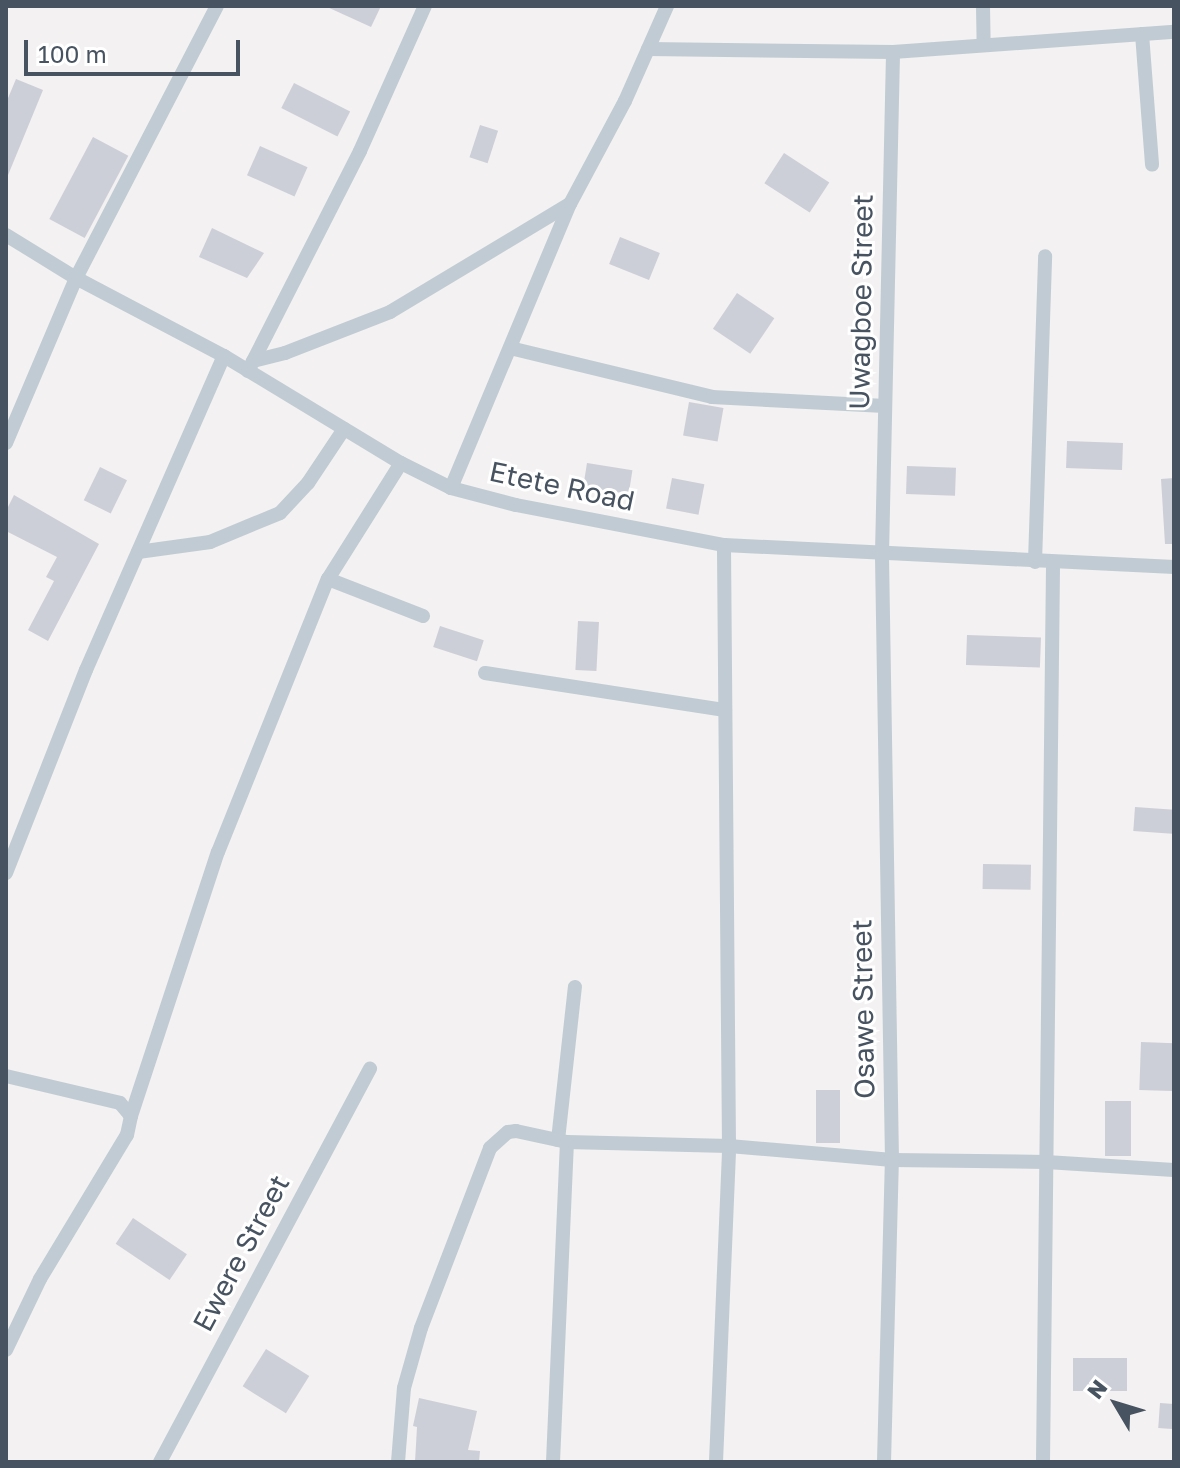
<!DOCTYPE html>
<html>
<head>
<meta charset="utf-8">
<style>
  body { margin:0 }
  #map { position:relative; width:1180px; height:1468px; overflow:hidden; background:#f3f1f1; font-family:"Golos Text",sans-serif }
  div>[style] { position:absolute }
  .building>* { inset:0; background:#cccfd7; transform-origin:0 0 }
  .street>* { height:14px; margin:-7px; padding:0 7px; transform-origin:7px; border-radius:7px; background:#c0cbd3 }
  span { translate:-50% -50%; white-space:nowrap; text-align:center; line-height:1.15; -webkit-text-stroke:6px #fff; paint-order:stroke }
  .street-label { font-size:28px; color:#475360 }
  .frame { position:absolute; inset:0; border:8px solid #475360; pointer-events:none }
  .north { position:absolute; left:1076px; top:1364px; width:80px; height:80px; -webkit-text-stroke:6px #fff; paint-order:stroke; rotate:308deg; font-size:22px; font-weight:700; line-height:32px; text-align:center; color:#475360 }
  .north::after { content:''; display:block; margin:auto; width:28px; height:36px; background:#475360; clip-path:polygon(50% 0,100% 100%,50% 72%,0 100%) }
  .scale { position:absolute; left:24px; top:40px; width:216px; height:36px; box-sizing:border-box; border:4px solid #475360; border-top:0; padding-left:10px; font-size:24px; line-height:28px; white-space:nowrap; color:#475360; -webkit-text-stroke:6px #fff; paint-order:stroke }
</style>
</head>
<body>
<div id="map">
  <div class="building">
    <div style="clip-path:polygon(325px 6px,381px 6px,371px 27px)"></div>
    <div style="clip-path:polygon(16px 79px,43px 90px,6px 180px,6px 103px)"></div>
    <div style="left:294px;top:83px;width:63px;height:28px;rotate:27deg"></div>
    <div style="left:480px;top:125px;width:19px;height:34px;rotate:18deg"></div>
    <div style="left:93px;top:137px;width:40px;height:93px;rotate:28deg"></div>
    <div style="left:260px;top:146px;width:52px;height:32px;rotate:24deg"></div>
    <div style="left:784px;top:153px;width:54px;height:36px;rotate:33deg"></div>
    <div style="clip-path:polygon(212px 228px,264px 253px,247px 278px,199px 257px)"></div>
    <div style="left:620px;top:237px;width:43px;height:29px;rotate:22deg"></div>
    <div style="left:737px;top:293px;width:45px;height:43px;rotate:34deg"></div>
    <div style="left:689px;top:402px;width:35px;height:34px;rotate:10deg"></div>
    <div style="left:1067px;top:441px;width:56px;height:27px;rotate:2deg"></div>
    <div style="left:587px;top:463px;width:46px;height:24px;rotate:9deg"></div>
    <div style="left:907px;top:466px;width:49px;height:28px;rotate:2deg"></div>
    <div style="left:100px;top:467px;width:30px;height:37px;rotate:26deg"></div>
    <div style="left:672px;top:478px;width:33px;height:31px;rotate:11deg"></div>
    <div style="clip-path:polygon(1174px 478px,1174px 544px,1165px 544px,1161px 479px)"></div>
    <div style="clip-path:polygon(14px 495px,99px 544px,48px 641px,28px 630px,54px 581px,46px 577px,57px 557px,6px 531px,6px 511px)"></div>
    <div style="left:578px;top:621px;width:21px;height:49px;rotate:3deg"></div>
    <div style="left:440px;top:626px;width:46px;height:22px;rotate:18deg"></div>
    <div style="left:967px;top:635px;width:74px;height:30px;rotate:2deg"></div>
    <div style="left:1135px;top:807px;width:39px;height:24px;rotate:4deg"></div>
    <div style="left:983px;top:864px;width:48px;height:25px;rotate:1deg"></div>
    <div style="left:1141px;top:1042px;width:33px;height:48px;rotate:2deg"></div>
    <div style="left:816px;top:1090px;width:24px;height:53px"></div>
    <div style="left:1105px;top:1101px;width:26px;height:55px"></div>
    <div style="left:133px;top:1218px;width:65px;height:31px;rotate:34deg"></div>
    <div style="left:266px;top:1349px;width:51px;height:44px;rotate:32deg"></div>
    <div style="left:1073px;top:1358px;width:54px;height:33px"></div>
    <div style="clip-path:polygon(419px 1398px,477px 1411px,468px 1450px,480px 1451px,479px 1462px,415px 1462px,417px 1427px,413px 1426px)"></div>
    <div style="left:1160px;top:1403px;width:14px;height:25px;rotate:4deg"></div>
  </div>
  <div class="street">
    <div style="left:983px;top:6px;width:39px;rotate:89deg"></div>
    <div style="left:1142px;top:34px;width:131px;rotate:85.6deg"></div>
    <div style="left:648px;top:49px;width:245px;rotate:0.7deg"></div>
    <div style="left:893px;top:52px;width:282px;rotate:-4.1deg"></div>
    <div style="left:6px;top:235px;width:82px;rotate:31.6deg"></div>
    <div style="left:76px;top:278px;width:167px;rotate:27.8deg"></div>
    <div style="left:224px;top:356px;width:207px;rotate:31.2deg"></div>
    <div style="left:401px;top:463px;width:56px;rotate:26.6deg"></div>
    <div style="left:451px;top:488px;width:67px;rotate:14.7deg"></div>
    <div style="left:516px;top:505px;width:212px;rotate:10.9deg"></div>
    <div style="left:724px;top:545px;width:451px;rotate:2.8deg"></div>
    <div style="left:510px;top:348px;width:208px;rotate:13.6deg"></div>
    <div style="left:712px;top:397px;width:173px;rotate:3deg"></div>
    <div style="left:253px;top:361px;width:33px;rotate:-14deg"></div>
    <div style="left:285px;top:353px;width:113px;rotate:-21.3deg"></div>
    <div style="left:390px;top:312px;width:210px;rotate:-31deg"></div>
    <div style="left:248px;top:371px;width:247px;rotate:-63deg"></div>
    <div style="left:360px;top:151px;width:159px;rotate:-65.9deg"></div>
    <div style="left:6px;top:443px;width:179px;rotate:-67deg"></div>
    <div style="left:76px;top:278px;width:306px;rotate:-62.6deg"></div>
    <div style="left:451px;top:488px;width:308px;rotate:-67.3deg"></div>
    <div style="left:570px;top:204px;width:117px;rotate:-61.9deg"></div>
    <div style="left:625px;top:101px;width:104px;rotate:-66.1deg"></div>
    <div style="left:138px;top:552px;width:73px;rotate:-7.9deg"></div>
    <div style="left:210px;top:542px;width:76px;rotate:-22.5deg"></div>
    <div style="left:280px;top:513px;width:41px;rotate:-47deg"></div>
    <div style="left:308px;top:483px;width:65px;rotate:-56.3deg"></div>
    <div style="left:1035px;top:562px;width:306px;rotate:-88.1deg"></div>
    <div style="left:328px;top:579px;width:102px;rotate:21.3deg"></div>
    <div style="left:485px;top:673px;width:243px;rotate:8.8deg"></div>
    <div style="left:6px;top:873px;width:218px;rotate:-68.5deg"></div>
    <div style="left:86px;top:670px;width:343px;rotate:-66.3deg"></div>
    <div style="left:6px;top:1076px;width:117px;rotate:13.3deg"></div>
    <div style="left:120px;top:1103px;width:17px;rotate:50deg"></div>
    <div style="left:558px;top:1140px;width:154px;rotate:-83.7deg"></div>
    <div style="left:6px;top:1350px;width:79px;rotate:-64.4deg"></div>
    <div style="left:40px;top:1279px;width:168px;rotate:-58.9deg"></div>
    <div style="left:127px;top:1135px;width:19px;rotate:-78deg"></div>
    <div style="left:131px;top:1116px;width:278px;rotate:-71.8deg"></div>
    <div style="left:218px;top:852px;width:294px;rotate:-68.1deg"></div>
    <div style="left:328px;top:579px;width:137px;rotate:-57.8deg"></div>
    <div style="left:160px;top:1462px;width:446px;rotate:-61.9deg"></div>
    <div style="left:398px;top:1462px;width:74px;rotate:-85.4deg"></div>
    <div style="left:404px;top:1388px;width:62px;rotate:-74.2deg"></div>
    <div style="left:421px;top:1328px;width:193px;rotate:-69deg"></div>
    <div style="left:490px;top:1148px;width:24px;rotate:-42deg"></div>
    <div style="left:508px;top:1132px;width:8px;rotate:-7deg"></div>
    <div style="left:516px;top:1131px;width:52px;rotate:12.2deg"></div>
    <div style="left:567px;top:1142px;width:162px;rotate:1.4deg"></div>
    <div style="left:729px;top:1146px;width:164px;rotate:4.9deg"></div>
    <div style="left:892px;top:1160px;width:154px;rotate:0.7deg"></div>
    <div style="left:1046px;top:1162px;width:128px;rotate:3.6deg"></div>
    <div style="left:553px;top:1462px;width:320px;rotate:-87.5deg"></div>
    <div style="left:716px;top:1462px;width:316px;rotate:-87.6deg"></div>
    <div style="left:729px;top:1146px;width:601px;rotate:-90.48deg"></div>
    <div style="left:884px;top:1462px;width:302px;rotate:-88.5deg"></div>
    <div style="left:892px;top:1160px;width:606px;rotate:-90.95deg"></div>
    <div style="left:882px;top:554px;width:502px;rotate:-88.74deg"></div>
    <div style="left:1043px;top:1462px;width:899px;rotate:-89.36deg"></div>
  </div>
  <div class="street-label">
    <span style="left:861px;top:302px;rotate:-89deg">Uwagboe Street</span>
    <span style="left:562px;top:486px;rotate:12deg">Etete Road</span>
    <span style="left:863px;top:1009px;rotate:-91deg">Osawe Street</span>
    <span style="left:241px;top:1253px;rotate:-62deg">Ewere Street</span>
  </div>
  <div class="frame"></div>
  <div class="north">N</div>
  <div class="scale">100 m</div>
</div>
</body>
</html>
